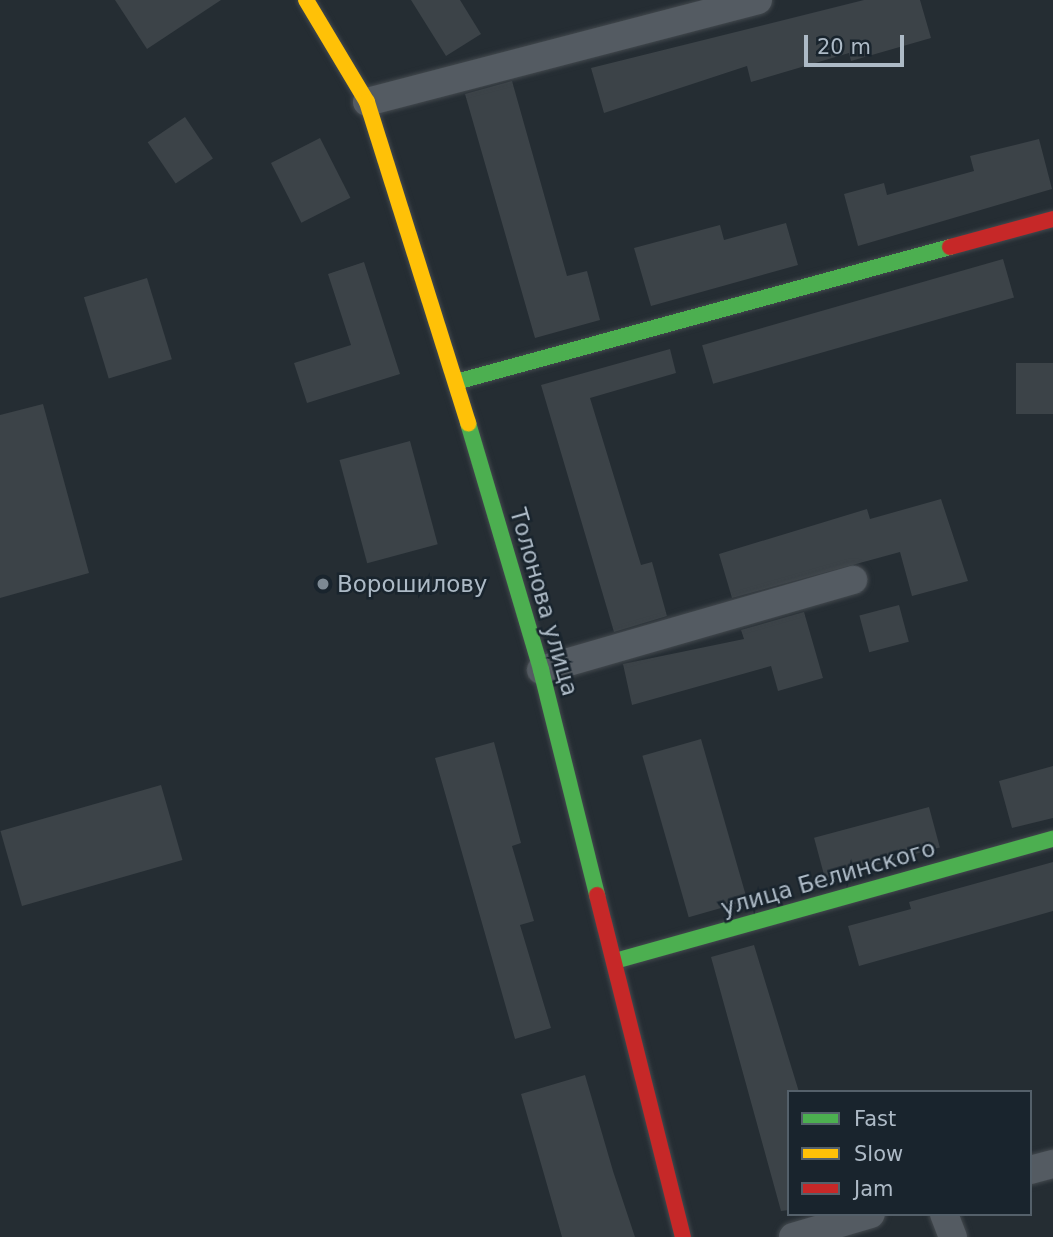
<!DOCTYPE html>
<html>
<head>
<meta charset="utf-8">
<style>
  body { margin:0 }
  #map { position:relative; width:1053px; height:1237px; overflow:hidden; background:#252d33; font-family:"DejaVu Sans",sans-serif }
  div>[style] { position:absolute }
  .building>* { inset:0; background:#3c4348; transform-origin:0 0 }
  .roads { filter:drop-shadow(0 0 2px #43494e) drop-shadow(0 0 2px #43494e) }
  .street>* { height:28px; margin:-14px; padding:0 14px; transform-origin:14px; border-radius:14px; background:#545b62 }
  .fast>* { height:16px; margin:-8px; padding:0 8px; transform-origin:8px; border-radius:8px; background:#4caf50 }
  .slow>* { height:16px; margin:-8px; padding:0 8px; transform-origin:8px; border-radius:8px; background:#ffc107 }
  .jam>* { height:16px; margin:-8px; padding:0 8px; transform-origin:8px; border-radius:8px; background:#c62828 }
  .dots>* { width:19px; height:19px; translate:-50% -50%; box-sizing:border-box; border:4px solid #19242d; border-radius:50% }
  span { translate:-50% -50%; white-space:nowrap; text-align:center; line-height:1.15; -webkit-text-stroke:5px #19242d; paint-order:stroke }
  .poi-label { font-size:23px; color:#adbac6 }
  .left { translate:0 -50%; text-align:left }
  .street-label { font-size:23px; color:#adbac6 }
  .legend { position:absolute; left:787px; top:1090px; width:245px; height:126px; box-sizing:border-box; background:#19242d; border:2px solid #54606a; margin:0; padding:9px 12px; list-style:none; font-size:21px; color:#adbac6 }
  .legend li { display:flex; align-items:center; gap:14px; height:35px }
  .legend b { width:35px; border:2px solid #54606a }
  .scale { position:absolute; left:804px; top:35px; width:100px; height:32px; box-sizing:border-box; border:4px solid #adbac6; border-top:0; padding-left:9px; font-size:21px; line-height:24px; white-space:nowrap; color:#adbac6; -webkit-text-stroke:5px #19242d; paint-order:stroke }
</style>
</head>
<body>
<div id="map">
  <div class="building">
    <div style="clip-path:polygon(115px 0,221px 0,147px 49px)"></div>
    <div style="clip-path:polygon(411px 0,460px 0,481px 34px,446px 56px)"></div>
    <div style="clip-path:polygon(864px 0,920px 0,931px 38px,851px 61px,849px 53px,751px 82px,747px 66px,604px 113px,591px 68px)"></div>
    <div style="clip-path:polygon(512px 81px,567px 276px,587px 271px,600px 320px,535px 338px,465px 94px)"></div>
    <div style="left:185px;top:117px;width:50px;height:45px;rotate:56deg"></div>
    <div style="left:320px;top:138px;width:67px;height:55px;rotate:63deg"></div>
    <div style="clip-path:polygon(1039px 139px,1052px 189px,858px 246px,844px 194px,884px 183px,887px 195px,974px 171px,970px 156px)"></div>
    <div style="clip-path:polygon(786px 223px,798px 265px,651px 306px,634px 248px,720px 225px,724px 240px)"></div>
    <div style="left:1003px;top:259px;width:40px;height:313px;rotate:74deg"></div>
    <div style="clip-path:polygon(364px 262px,400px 374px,307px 403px,294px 363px,351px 345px,328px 274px)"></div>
    <div style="left:147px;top:278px;width:85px;height:66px;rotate:73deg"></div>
    <div style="clip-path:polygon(670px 349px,676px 373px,590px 398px,641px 565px,652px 562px,667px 616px,614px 632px,541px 385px)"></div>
    <div style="left:1053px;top:363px;width:51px;height:37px;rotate:90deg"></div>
    <div style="clip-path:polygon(43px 404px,89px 573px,0 598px,0 415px)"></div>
    <div style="left:410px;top:441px;width:107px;height:73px;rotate:75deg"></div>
    <div style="clip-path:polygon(941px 499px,968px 581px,912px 596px,900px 552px,732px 598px,719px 554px,867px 509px,870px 519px)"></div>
    <div style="left:899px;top:605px;width:38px;height:41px;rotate:75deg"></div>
    <div style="clip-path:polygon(804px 612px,823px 678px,778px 691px,771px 666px,632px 705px,623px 664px,744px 639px,741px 630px)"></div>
    <div style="left:701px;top:739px;width:168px;height:61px;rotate:74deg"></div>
    <div style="clip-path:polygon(494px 742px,521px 843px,512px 846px,534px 921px,520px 925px,551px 1028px,515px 1039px,435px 758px)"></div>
    <div style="clip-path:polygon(1053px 766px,1053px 818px,1012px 828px,999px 781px)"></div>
    <div style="left:161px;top:785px;width:78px;height:167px;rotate:74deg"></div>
    <div style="left:929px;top:807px;width:42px;height:119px;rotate:75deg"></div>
    <div style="clip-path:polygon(1053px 862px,1053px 911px,859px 966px,848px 926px,911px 909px,909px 902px)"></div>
    <div style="clip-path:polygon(754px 945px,799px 1092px,789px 1092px,789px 1210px,781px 1211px,711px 957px)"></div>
    <div style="clip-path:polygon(585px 1075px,613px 1171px,635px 1237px,562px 1237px,521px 1094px)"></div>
  </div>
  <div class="roads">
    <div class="street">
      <div style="left:367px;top:102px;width:404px;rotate:-14.6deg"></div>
      <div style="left:541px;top:670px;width:325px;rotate:-16.1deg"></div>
      <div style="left:1030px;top:1170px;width:24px;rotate:-15deg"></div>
      <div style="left:944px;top:1214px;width:25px;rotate:69deg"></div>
      <div style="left:793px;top:1237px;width:81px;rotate:-16.4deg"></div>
    </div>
    <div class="fast">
      <div style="left:456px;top:382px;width:512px;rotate:-15.28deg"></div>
      <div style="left:468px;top:423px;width:258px;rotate:73.5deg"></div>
      <div style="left:541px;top:670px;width:232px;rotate:76deg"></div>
      <div style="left:615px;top:961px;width:455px;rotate:-15.6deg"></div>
    </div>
    <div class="slow">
      <div style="left:306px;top:0;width:119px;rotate:59.1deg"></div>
      <div style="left:367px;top:102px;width:337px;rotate:72.5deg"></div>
    </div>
    <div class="jam">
      <div style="left:950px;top:247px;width:107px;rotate:-15.2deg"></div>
      <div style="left:597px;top:895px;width:353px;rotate:75.9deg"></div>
    </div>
  </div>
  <div class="dots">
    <div style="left:323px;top:584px;background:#7d8993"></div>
  </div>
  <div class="poi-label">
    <span class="left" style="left:337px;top:584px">Ворошилову</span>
  </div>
  <div class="street-label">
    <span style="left:544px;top:602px;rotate:74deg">Толонова улица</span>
    <span style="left:828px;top:878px;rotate:-16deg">улица Белинского</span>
  </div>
  <ul class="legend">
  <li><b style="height:9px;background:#4caf50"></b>Fast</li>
  <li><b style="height:9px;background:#ffc107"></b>Slow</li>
  <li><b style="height:9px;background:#c62828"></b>Jam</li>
  </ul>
  <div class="scale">20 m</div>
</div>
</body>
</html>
